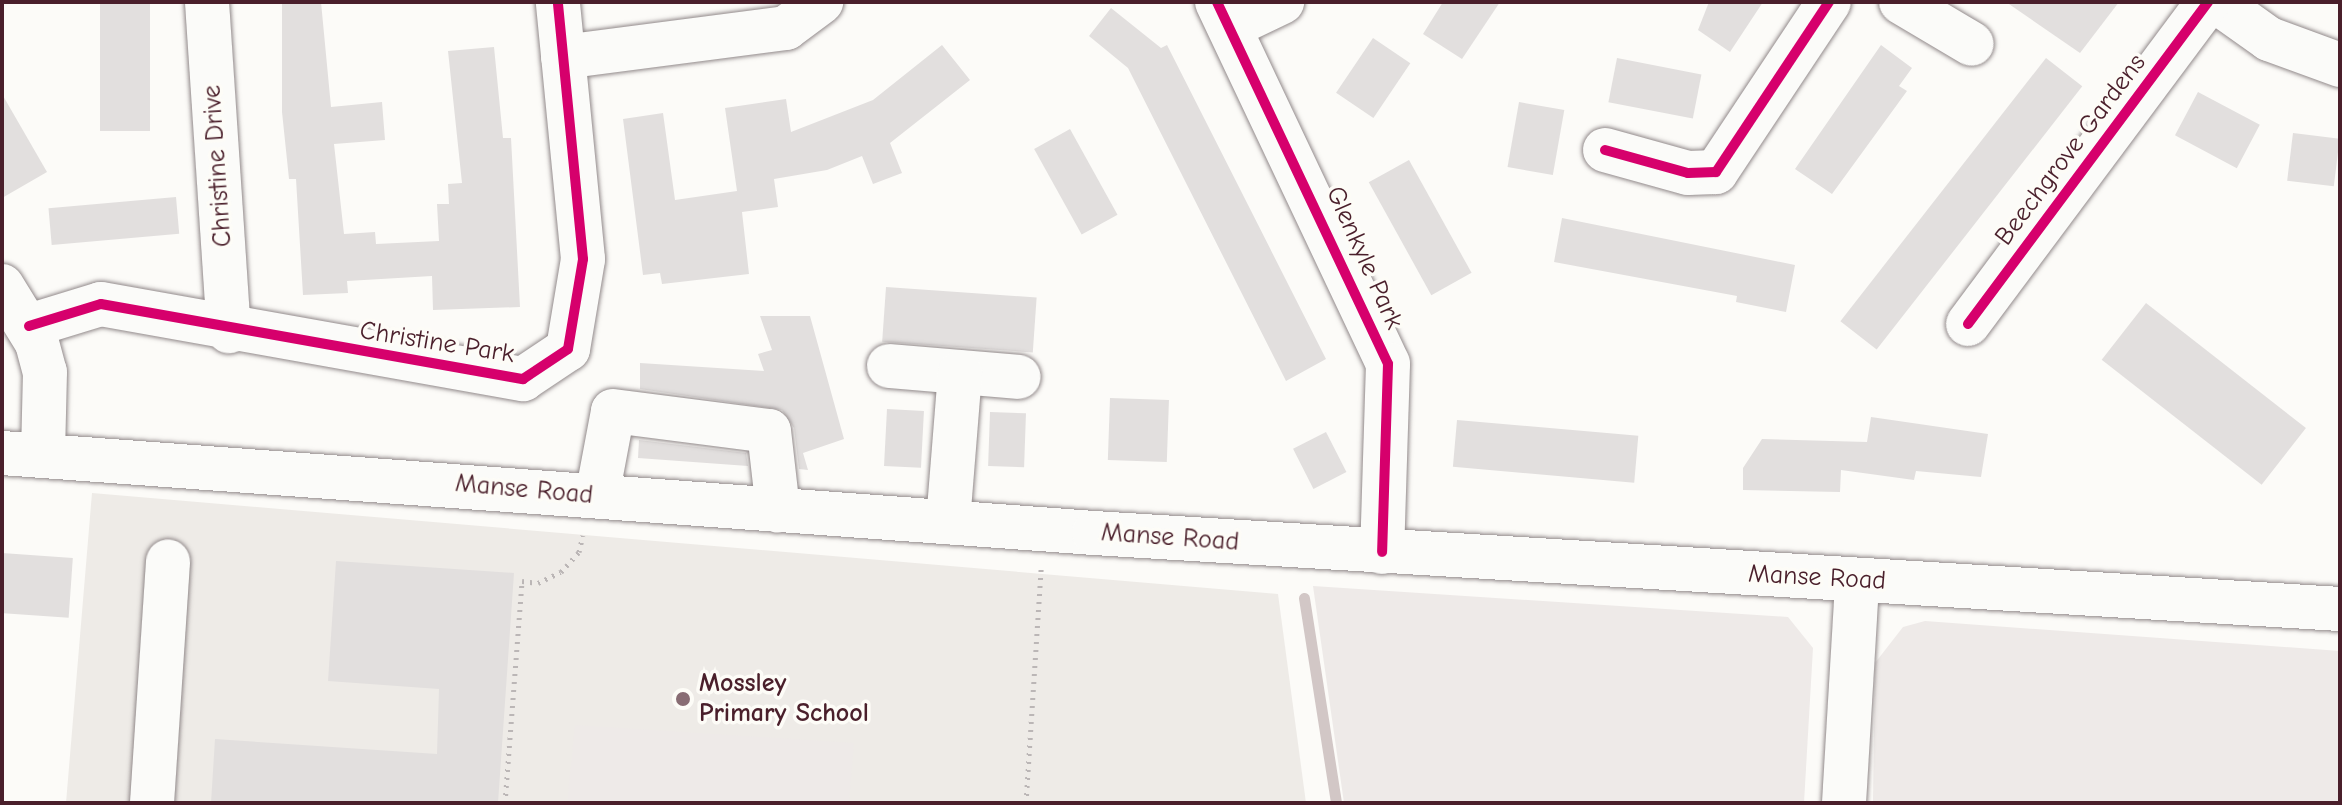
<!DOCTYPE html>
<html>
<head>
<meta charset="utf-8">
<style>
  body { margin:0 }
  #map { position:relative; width:2342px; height:805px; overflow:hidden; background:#fcfbf8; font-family:"Comic Neue",sans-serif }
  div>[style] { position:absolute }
  .built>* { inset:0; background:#eeebe7 }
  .green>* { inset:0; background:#eeeae8 }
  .stream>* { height:11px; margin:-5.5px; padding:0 5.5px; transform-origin:5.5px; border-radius:5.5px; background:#d2c7c6 }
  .building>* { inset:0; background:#e2dfde; transform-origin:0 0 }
  .path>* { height:5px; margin-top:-2.5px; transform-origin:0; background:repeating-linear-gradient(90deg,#bbb6b6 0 2px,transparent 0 8px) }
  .roads { filter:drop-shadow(0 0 2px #928a8b) drop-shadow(0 0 2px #928a8b) }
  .minor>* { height:44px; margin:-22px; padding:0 22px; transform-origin:22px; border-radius:22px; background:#fbfbf9 }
  .major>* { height:44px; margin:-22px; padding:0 22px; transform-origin:22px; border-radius:22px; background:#fbfbf9 }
  .cycleway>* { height:10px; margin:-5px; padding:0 5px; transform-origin:5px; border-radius:5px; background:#d6006c }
  .dots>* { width:22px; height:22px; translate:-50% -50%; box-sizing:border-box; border:4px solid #fdfcf7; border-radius:50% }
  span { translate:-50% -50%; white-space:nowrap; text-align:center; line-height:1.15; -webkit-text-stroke:7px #fdfcf7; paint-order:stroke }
  .street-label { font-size:26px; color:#4a1f2b }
  .poi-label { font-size:26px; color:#4a1f2b; font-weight:700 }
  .left { translate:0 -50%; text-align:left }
  .frame { position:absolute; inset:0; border:4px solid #4a1f2b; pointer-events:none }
</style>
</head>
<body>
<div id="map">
  <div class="built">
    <div style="clip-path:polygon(92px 493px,1278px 594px,1306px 803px,66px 803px)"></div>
  </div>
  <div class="green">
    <div style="clip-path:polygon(1313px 586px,1788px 617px,1813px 648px,1804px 803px,1344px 803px)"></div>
    <div style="clip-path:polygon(1925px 621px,2340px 651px,2340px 803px,1873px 803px,1875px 663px,1903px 627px)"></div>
    <div style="clip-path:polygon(575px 725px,854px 743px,849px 803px,567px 803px)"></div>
  </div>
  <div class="stream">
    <div style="left:1304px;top:598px;width:207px;rotate:81.1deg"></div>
  </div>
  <div class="building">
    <div style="left:100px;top:2px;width:50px;height:129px"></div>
    <div style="clip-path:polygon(282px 2px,321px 2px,331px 107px,382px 102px,385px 140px,334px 144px,344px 234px,375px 232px,376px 244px,439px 241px,437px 204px,449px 204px,448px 184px,462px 183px,448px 51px,494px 47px,503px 138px,511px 138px,520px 307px,433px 310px,432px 276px,347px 281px,348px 293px,303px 295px,296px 179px,289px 179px,282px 112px)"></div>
    <div style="clip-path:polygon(1443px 2px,1500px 2px,1462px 59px,1423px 34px)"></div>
    <div style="clip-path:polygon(1709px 2px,1763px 2px,1730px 52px,1698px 30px)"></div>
    <div style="clip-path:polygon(2006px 2px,2119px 2px,2080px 53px)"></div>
    <div style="clip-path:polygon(1111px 8px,1161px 48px,1167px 45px,1326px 359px,1286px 381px,1128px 68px,1089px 36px)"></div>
    <div style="left:1373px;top:38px;width:45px;height:66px;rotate:34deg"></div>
    <div style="clip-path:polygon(942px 45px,970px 80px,890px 143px,902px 173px,873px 184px,862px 156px,827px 170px,774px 179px,778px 207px,742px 212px,749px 274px,662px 284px,660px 273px,643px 275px,623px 119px,663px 113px,675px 200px,737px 191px,725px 108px,786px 99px,791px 132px,873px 100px)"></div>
    <div style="clip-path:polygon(1881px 45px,1912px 68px,1899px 86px,1907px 91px,1832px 194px,1795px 169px)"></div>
    <div style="left:1617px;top:58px;width:86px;height:45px;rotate:11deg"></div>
    <div style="left:2046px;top:58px;width:46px;height:334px;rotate:38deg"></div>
    <div style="left:2198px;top:92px;width:70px;height:49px;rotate:28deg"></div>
    <div style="clip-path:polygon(2px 94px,47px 172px,2px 198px)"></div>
    <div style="left:1519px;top:102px;width:46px;height:66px;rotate:10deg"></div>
    <div style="left:1070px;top:129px;width:98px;height:41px;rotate:61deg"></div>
    <div style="left:2293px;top:133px;width:47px;height:48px;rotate:7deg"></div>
    <div style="left:1409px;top:160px;width:129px;height:46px;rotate:61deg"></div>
    <div style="left:176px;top:197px;width:37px;height:128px;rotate:85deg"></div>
    <div style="clip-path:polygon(1562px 218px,1795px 265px,1786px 312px,1736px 302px,1737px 296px,1554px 262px)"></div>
    <div style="left:886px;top:287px;width:151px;height:55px;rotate:4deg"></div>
    <div style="left:2146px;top:303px;width:203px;height:72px;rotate:38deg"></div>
    <div style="clip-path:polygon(760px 316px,810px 316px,844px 439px,803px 453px,808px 470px,799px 469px,794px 428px,782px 410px,640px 389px,640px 363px,764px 371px,758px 354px,772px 350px)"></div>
    <div style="left:1110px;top:398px;width:59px;height:62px;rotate:2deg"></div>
    <div style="left:887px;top:409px;width:37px;height:57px;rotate:3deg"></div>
    <div style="left:990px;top:412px;width:36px;height:54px;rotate:2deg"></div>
    <div style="clip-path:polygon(1871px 417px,1988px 434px,1981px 477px,1916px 471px,1914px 480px,1841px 470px,1840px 492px,1743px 490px,1743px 468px,1762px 439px,1867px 442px)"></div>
    <div style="left:1457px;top:420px;width:182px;height:47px;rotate:5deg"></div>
    <div style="left:1326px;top:432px;width:45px;height:37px;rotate:63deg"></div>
    <div style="clip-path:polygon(639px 440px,746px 453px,748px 466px,638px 458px)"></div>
    <div style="left:2px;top:553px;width:71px;height:60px;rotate:4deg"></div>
    <div style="clip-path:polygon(336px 561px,514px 573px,498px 803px,211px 803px,215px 739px,437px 754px,439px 689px,328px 681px)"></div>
  </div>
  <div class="path">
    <div style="left:505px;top:803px;width:223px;rotate:-85.6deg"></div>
    <div style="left:522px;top:581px;width:16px;rotate:7deg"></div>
    <div style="left:538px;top:583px;width:25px;rotate:-26deg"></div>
    <div style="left:561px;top:572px;width:27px;rotate:-48deg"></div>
    <div style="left:579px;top:552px;width:17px;rotate:-77deg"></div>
    <div style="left:1026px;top:803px;width:235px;rotate:-86.3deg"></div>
  </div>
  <div class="roads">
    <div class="minor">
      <div style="left:207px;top:2px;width:330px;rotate:86.2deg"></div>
      <div style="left:1217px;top:2px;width:400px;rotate:64.7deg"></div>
      <div style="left:1388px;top:364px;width:188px;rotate:91.8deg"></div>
      <div style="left:1901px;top:2px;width:82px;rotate:30.6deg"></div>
      <div style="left:2217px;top:2px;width:64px;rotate:35.4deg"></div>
      <div style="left:2269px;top:39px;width:76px;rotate:20.1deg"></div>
      <div style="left:1230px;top:27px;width:58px;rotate:-25.7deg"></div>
      <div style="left:563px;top:57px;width:225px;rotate:-7.4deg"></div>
      <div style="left:786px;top:28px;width:44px;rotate:-36.6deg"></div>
      <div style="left:1605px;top:150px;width:86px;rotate:15.5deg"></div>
      <div style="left:1688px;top:173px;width:28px;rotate:-2deg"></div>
      <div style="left:1716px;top:172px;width:204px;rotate:-56.4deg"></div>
      <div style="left:2px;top:286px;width:67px;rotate:58.4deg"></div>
      <div style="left:37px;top:343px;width:30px;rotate:75deg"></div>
      <div style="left:45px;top:372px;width:83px;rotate:91.4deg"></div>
      <div style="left:1968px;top:324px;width:402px;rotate:-53.3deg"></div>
      <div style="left:29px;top:326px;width:75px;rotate:-17deg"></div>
      <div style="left:101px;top:304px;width:429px;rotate:10.1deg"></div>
      <div style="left:523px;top:379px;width:54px;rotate:-33.7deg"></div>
      <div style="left:568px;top:349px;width:91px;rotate:-80.5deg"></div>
      <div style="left:583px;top:259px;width:258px;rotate:-95.6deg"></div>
      <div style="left:889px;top:366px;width:130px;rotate:4.8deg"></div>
      <div style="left:597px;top:496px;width:86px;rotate:-79.3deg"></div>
      <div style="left:613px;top:411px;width:157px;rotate:7.3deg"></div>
      <div style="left:769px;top:431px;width:80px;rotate:83.5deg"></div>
      <div style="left:948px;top:522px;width:150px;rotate:-85.4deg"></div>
      <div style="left:152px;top:803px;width:242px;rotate:-86.2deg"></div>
      <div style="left:1844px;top:803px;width:222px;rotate:-86.6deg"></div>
    </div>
    <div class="major">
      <div style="left:2px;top:453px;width:1095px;rotate:4.19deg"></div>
      <div style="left:1094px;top:533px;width:1248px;rotate:3.49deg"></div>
    </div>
  </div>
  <div class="cycleway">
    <div style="left:1217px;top:2px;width:400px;rotate:64.7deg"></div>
    <div style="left:1388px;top:364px;width:188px;rotate:91.8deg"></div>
    <div style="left:1605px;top:150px;width:86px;rotate:15.5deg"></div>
    <div style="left:1688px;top:173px;width:28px;rotate:-2deg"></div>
    <div style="left:1716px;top:172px;width:204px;rotate:-56.4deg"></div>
    <div style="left:1968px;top:324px;width:402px;rotate:-53.3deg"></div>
    <div style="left:29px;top:326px;width:75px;rotate:-17deg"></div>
    <div style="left:101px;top:304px;width:429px;rotate:10.1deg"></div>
    <div style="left:523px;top:379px;width:54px;rotate:-33.7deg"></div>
    <div style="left:568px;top:349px;width:91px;rotate:-80.5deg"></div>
    <div style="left:583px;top:259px;width:258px;rotate:-95.6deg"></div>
  </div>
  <div class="dots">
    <div style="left:683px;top:699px;background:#886c73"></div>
  </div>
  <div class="street-label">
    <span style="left:2071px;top:150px;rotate:-53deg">Beechgrove Gardens</span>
    <span style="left:218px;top:166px;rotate:-94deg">Christine Drive</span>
    <span style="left:1364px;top:258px;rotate:66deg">Glenkyle Park</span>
    <span style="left:437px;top:343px;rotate:9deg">Christine Park</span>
    <span style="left:524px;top:490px;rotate:5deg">Manse Road</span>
    <span style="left:1170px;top:538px;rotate:4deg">Manse Road</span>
    <span style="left:1817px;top:578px;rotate:3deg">Manse Road</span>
  </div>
  <div class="poi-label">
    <span class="left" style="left:699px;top:699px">Mossley<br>Primary School</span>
  </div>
  <div class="frame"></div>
</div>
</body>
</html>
